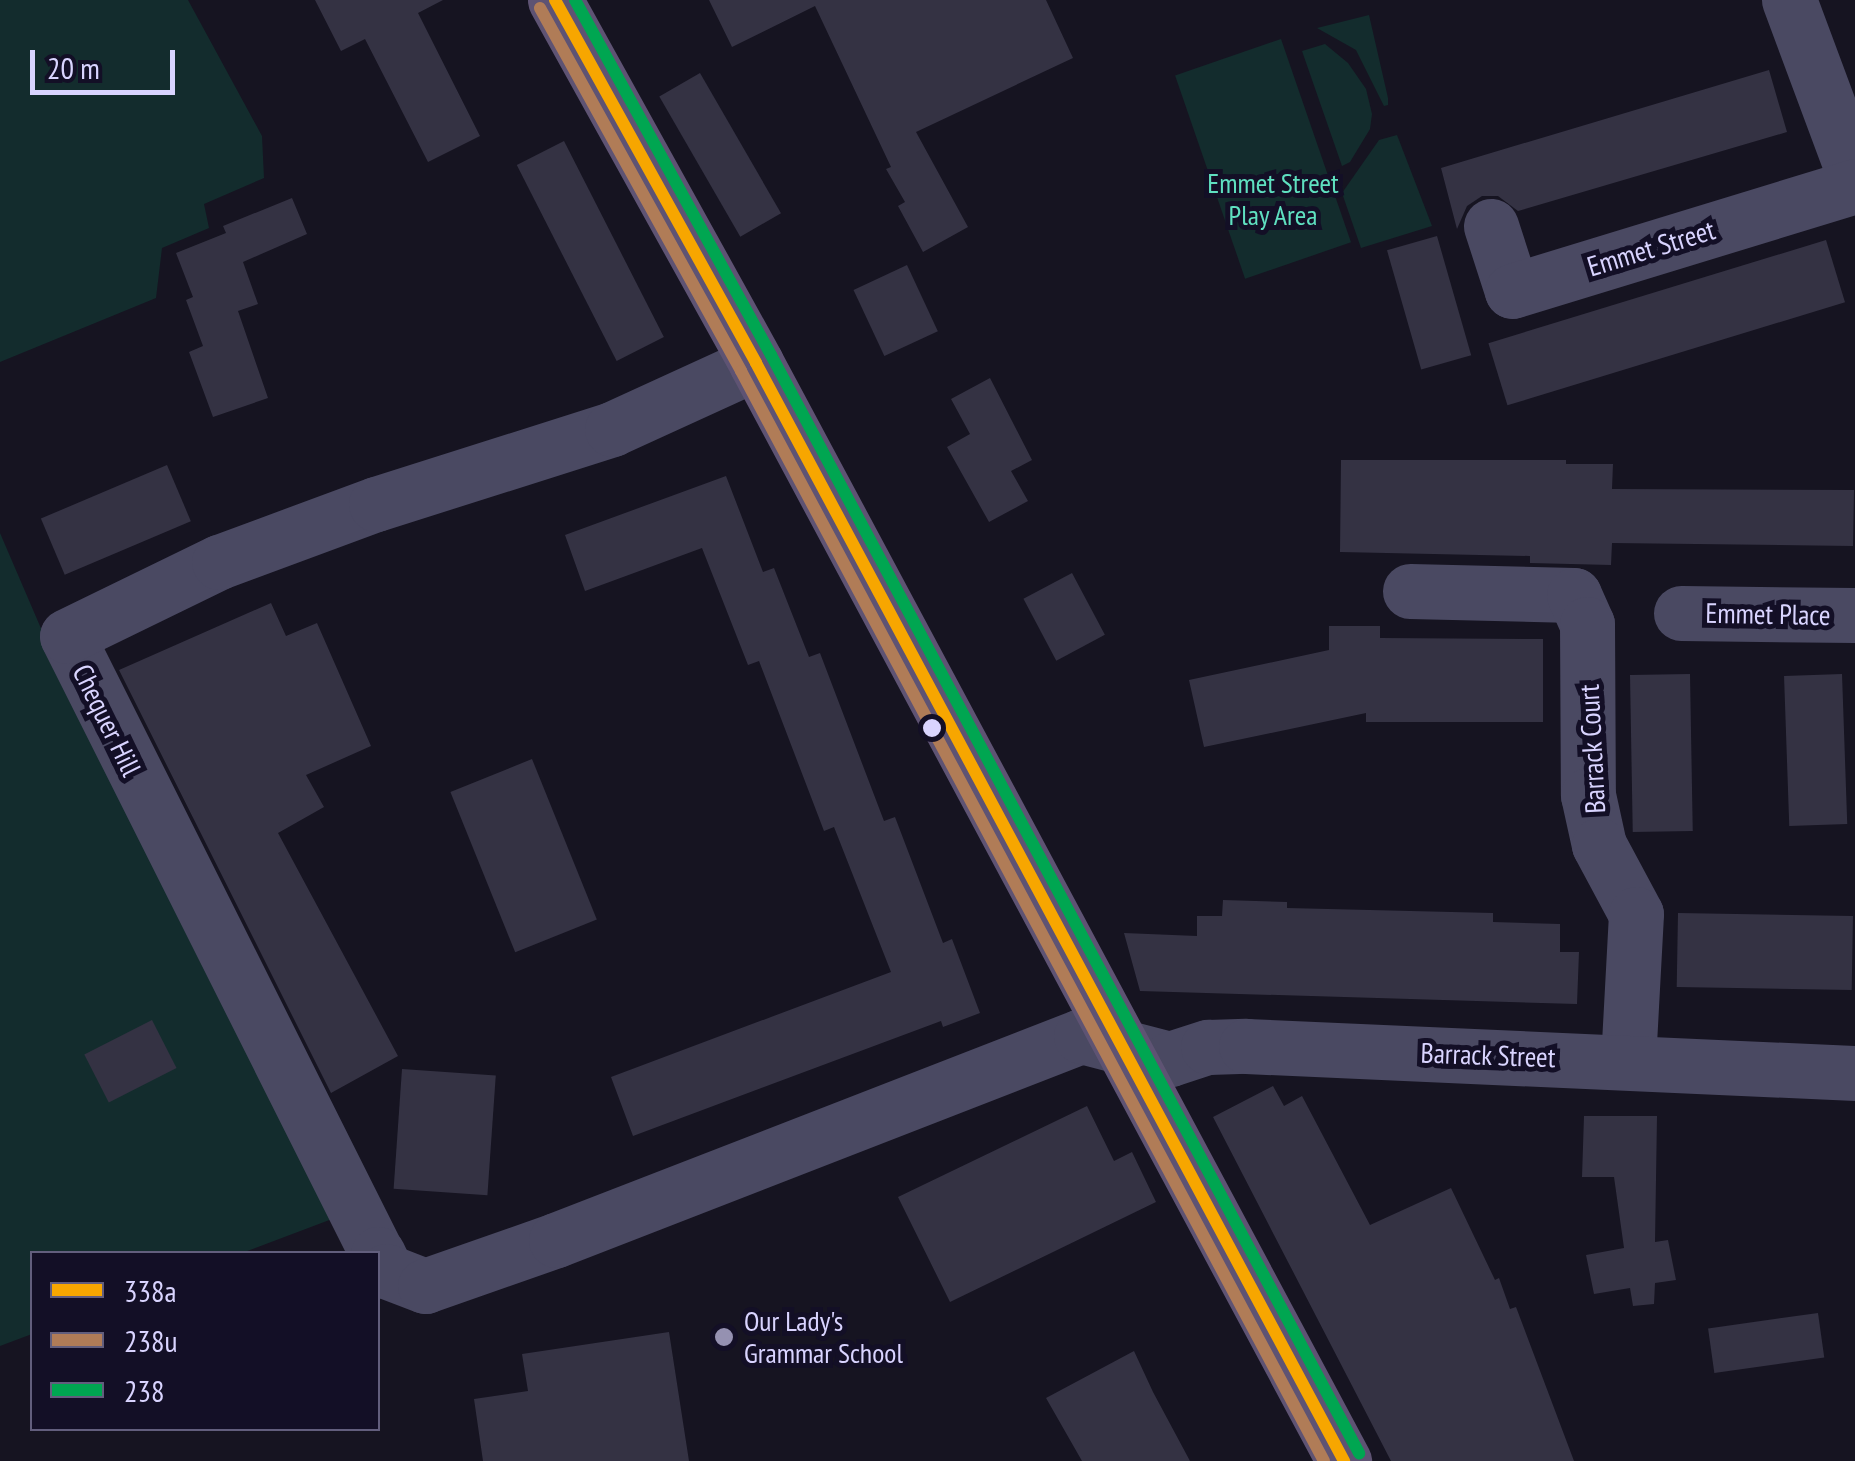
<!DOCTYPE html>
<html>
<head>
<meta charset="utf-8">
<style>
  body { margin:0 }
  #map { position:relative; width:1855px; height:1461px; overflow:hidden; background:#161421; font-family:"PT Sans Narrow",sans-serif }
  div>[style] { position:absolute }
  .green>* { inset:0; background:#132c2d; transform-origin:0 0 }
  .building>* { inset:0; background:#343243; transform-origin:0 0 }
  .minor>* { height:55px; margin:-27.5px; padding:0 27.5px; transform-origin:27.5px; border-radius:27.5px; background:#4a4962 }
  .primary>* { height:55px; margin:-27.5px; padding:0 27.5px; transform-origin:27.5px; border-radius:27.5px; background:#5e5373 }
  .bus-1>* { height:12px; margin:-6px; padding:0 6px; transform-origin:6px; border-radius:6px; background:#f7a600 }
  .bus-2>* { height:12px; margin:-6px; padding:0 6px; transform-origin:6px; border-radius:6px; background:#b07c57 }
  .bus-3>* { height:12px; margin:-6px; padding:0 6px; transform-origin:6px; border-radius:6px; background:#00a651 }
  .dots>* { width:28px; height:28px; translate:-50% -50%; box-sizing:border-box; border:5px solid #130f26; border-radius:50% }
  span { translate:-50% -50%; white-space:nowrap; text-align:center; line-height:1.15; -webkit-text-stroke:10px #130f26; paint-order:stroke }
  .park-label { font-size:28px; color:#5fe0c0 }
  .street-label { font-size:28px; color:#d9d4ff }
  .poi-label { font-size:28px; color:#d9d4ff }
  .left { translate:0 -50%; text-align:left }
  .legend { position:absolute; left:30px; top:1251px; width:350px; height:180px; box-sizing:border-box; background:#130f26; border:2px solid #625e7d; margin:0; padding:12px 18px; list-style:none; font-size:30px; color:#d9d4ff }
  .legend li { display:flex; align-items:center; gap:20px; height:50px }
  .legend b { width:50px; border:2px solid #625e7d }
  .scale { position:absolute; left:30px; top:50px; width:145px; height:45px; box-sizing:border-box; border:5px solid #d9d4ff; border-top:0; padding-left:12px; font-size:30px; line-height:35px; white-space:nowrap; color:#d9d4ff; -webkit-text-stroke:8px #130f26; paint-order:stroke }
</style>
</head>
<body>
<div id="map">
  <div class="green">
    <div style="clip-path:polygon(0 0,188px 0,262px 136px,264px 178px,204px 204px,209px 228px,162px 248px,156px 298px,0 362px)"></div>
    <div style="clip-path:polygon(1369px 15px,1388px 98px,1388px 105px,1384px 106px,1356px 50px,1317px 28px)"></div>
    <div style="left:1281px;top:39px;width:215px;height:112px;rotate:71deg"></div>
    <div style="clip-path:polygon(1325px 44px,1348px 63px,1366px 89px,1372px 114px,1370px 129px,1350px 162px,1342px 166px,1302px 51px)"></div>
    <div style="clip-path:polygon(1397px 135px,1432px 226px,1361px 248px,1342px 193px,1379px 140px)"></div>
    <div style="clip-path:polygon(0 533px,46px 640px,340px 1216px,242px 1253px,32px 1254px,32px 1334px,0 1346px)"></div>
  </div>
  <div class="building">
    <div style="clip-path:polygon(315px 0,443px 0,418px 13px,480px 136px,428px 162px,365px 39px,341px 51px)"></div>
    <div style="clip-path:polygon(709px 0,1046px 0,1073px 58px,916px 132px,968px 227px,923px 252px,898px 206px,905px 202px,886px 169px,891px 167px,815px 6px,732px 47px)"></div>
    <div style="clip-path:polygon(1769px 70px,1787px 132px,1518px 211px,1498px 196px,1482px 196px,1467px 206px,1457px 229px,1441px 168px)"></div>
    <div style="left:700px;top:73px;width:162px;height:47px;rotate:60deg"></div>
    <div style="left:564px;top:141px;width:220px;height:53px;rotate:63deg"></div>
    <div style="clip-path:polygon(292px 198px,307px 234px,243px 262px,258px 304px,238px 311px,268px 398px,213px 417px,189px 352px,203px 346px,186px 300px,193px 297px,176px 253px,226px 233px,223px 226px)"></div>
    <div style="left:1437px;top:236px;width:124px;height:52px;rotate:74deg"></div>
    <div style="left:1826px;top:240px;width:65px;height:353px;rotate:73deg"></div>
    <div style="left:907px;top:265px;width:73px;height:59px;rotate:65deg"></div>
    <div style="clip-path:polygon(990px 378px,1032px 460px,1011px 471px,1028px 501px,989px 522px,947px 447px,970px 434px,951px 399px)"></div>
    <div style="clip-path:polygon(1341px 460px,1566px 460px,1566px 464px,1613px 464px,1612px 489px,1854px 490px,1853px 546px,1612px 543px,1611px 565px,1530px 563px,1530px 556px,1340px 552px)"></div>
    <div style="left:167px;top:465px;width:61px;height:137px;rotate:67deg"></div>
    <div style="clip-path:polygon(726px 476px,763px 572px,774px 568px,809px 657px,820px 653px,884px 821px,895px 817px,943px 943px,952px 939px,980px 1013px,943px 1027px,941px 1021px,633px 1136px,611px 1077px,891px 972px,834px 827px,824px 831px,759px 661px,748px 665px,702px 548px,585px 591px,565px 535px)"></div>
    <div style="left:1072px;top:573px;width:70px;height:55px;rotate:62deg"></div>
    <div style="clip-path:polygon(271px 603px,286px 636px,317px 623px,371px 746px,306px 775px,324px 807px,278px 833px,398px 1056px,331px 1093px,119px 670px)"></div>
    <div style="clip-path:polygon(1329px 626px,1380px 626px,1380px 638px,1543px 639px,1543px 722px,1366px 722px,1366px 713px,1204px 747px,1189px 680px,1329px 650px)"></div>
    <div style="left:1690px;top:674px;width:157px;height:60px;rotate:89deg"></div>
    <div style="left:1842px;top:674px;width:150px;height:58px;rotate:88deg"></div>
    <div style="left:532px;top:759px;width:173px;height:88px;rotate:68deg"></div>
    <div style="clip-path:polygon(1223px 900px,1287px 902px,1287px 908px,1493px 913px,1493px 922px,1560px 924px,1560px 952px,1579px 952px,1577px 1004px,1140px 991px,1124px 933px,1197px 936px,1197px 916px,1222px 916px)"></div>
    <div style="left:1678px;top:913px;width:175px;height:74px;rotate:1deg"></div>
    <div style="left:152px;top:1020px;width:54px;height:76px;rotate:63deg"></div>
    <div style="left:402px;top:1069px;width:94px;height:120px;rotate:4deg"></div>
    <div style="clip-path:polygon(1273px 1086px,1284px 1106px,1302px 1096px,1370px 1225px,1451px 1188px,1495px 1280px,1499px 1278px,1510px 1309px,1516px 1307px,1574px 1461px,1391px 1461px,1213px 1117px)"></div>
    <div style="clip-path:polygon(1087px 1106px,1114px 1161px,1132px 1152px,1156px 1202px,950px 1302px,898px 1197px)"></div>
    <div style="clip-path:polygon(1584px 1116px,1657px 1116px,1655px 1242px,1668px 1240px,1676px 1280px,1655px 1283px,1654px 1304px,1633px 1306px,1630px 1288px,1594px 1294px,1586px 1255px,1624px 1248px,1614px 1177px,1582px 1177px)"></div>
    <div style="left:1818px;top:1313px;width:45px;height:111px;rotate:82deg"></div>
    <div style="clip-path:polygon(669px 1332px,689px 1461px,483px 1461px,474px 1399px,528px 1391px,522px 1354px)"></div>
    <div style="clip-path:polygon(1134px 1351px,1153px 1392px,1190px 1461px,1082px 1461px,1046px 1398px)"></div>
  </div>
  <div class="minor">
    <div style="left:1789px;top:0;width:189px;rotate:69.6deg"></div>
    <div style="left:1491px;top:226px;width:68px;rotate:72.1deg"></div>
    <div style="left:1512px;top:291px;width:359px;rotate:-17deg"></div>
    <div style="left:1410px;top:591px;width:164px;rotate:1.4deg"></div>
    <div style="left:1574px;top:595px;width:32px;rotate:66deg"></div>
    <div style="left:1587px;top:624px;width:171px;rotate:89.7deg"></div>
    <div style="left:1588px;top:795px;width:51px;rotate:77.6deg"></div>
    <div style="left:1599px;top:845px;width:78px;rotate:61.8deg"></div>
    <div style="left:1636px;top:914px;width:146px;rotate:93.1deg"></div>
    <div style="left:1681px;top:613px;width:174px;rotate:0.7deg"></div>
    <div style="left:377px;top:1254px;width:691px;rotate:-116.64deg"></div>
    <div style="left:67px;top:636px;width:169px;rotate:-26deg"></div>
    <div style="left:219px;top:562px;width:167px;rotate:-20.3deg"></div>
    <div style="left:376px;top:504px;width:248px;rotate:-17.6deg"></div>
    <div style="left:612px;top:429px;width:158px;rotate:-24.6deg"></div>
    <div style="left:378px;top:1254px;width:19px;rotate:65deg"></div>
    <div style="left:386px;top:1271px;width:42px;rotate:21deg"></div>
    <div style="left:425px;top:1286px;width:139px;rotate:-19.3deg"></div>
    <div style="left:556px;top:1240px;width:563px;rotate:-21.23deg"></div>
    <div style="left:1081px;top:1036px;width:92px;rotate:14.5deg"></div>
    <div style="left:1170px;top:1059px;width:40px;rotate:-18deg"></div>
    <div style="left:1208px;top:1047px;width:38px;rotate:-2deg"></div>
    <div style="left:1246px;top:1046px;width:610px;rotate:2.54deg"></div>
  </div>
  <div class="primary">
    <div style="left:555px;top:0;width:415px;rotate:61deg"></div>
    <div style="left:756px;top:363px;width:1246px;rotate:61.83deg"></div>
  </div>
  <div class="bus-1">
    <div style="left:555px;top:0;width:415px;rotate:61deg"></div>
    <div style="left:756px;top:363px;width:1246px;rotate:61.83deg"></div>
  </div>
  <div class="bus-2">
    <div style="left:540px;top:8px;width:415px;rotate:61deg"></div>
    <div style="left:741px;top:371px;width:1236px;rotate:61.86deg"></div>
  </div>
  <div class="bus-3">
    <div style="left:575px;top:0;width:406px;rotate:61.1deg"></div>
    <div style="left:771px;top:355px;width:1246px;rotate:61.83deg"></div>
  </div>
  <div class="dots">
    <div style="left:932px;top:728px;background:#d9d4ff"></div>
    <div style="left:724px;top:1337px;background:#9591b1"></div>
  </div>
  <div class="park-label">
    <span style="left:1273px;top:199px">Emmet Street<br>Play Area</span>
  </div>
  <div class="street-label">
    <span style="left:1651px;top:248px;rotate:-17deg">Emmet Street</span>
    <span style="left:1768px;top:614px;rotate:1deg">Emmet Place</span>
    <span style="left:107px;top:720px;rotate:64deg">Chequer Hill</span>
    <span style="left:1592px;top:749px;rotate:-93deg">Barrack Court</span>
    <span style="left:1488px;top:1055px;rotate:2deg">Barrack Street</span>
  </div>
  <div class="poi-label">
    <span class="left" style="left:744px;top:1337px">Our Lady's<br>Grammar School</span>
  </div>
  <ul class="legend">
  <li><b style="height:12px;background:#f7a600"></b>338a</li>
  <li><b style="height:12px;background:#b07c57"></b>238u</li>
  <li><b style="height:12px;background:#00a651"></b>238</li>
  </ul>
  <div class="scale">20 m</div>
</div>
</body>
</html>
